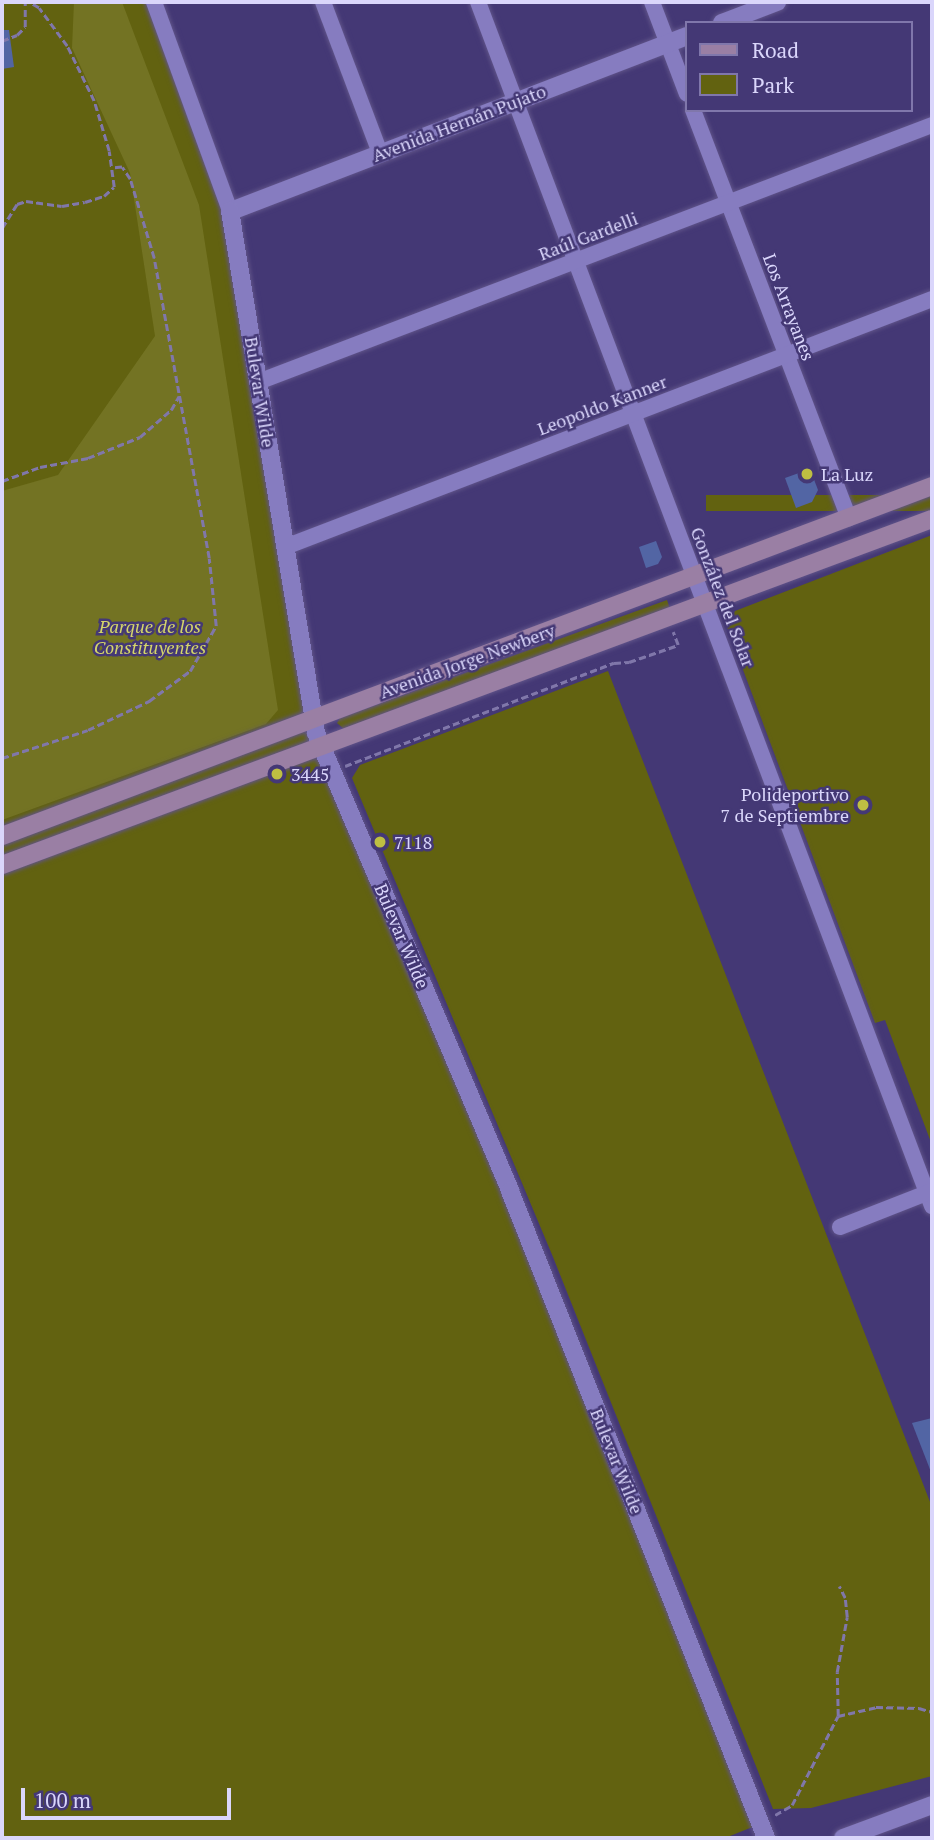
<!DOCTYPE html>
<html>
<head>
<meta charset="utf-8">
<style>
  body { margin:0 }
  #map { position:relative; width:934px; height:1840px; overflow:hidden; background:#443875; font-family:"PT Serif",serif }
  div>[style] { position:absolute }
  .green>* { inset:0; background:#626210; transform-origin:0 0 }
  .forest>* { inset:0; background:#737323 }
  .building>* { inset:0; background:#5265a4 }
  .path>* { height:2.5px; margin-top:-1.25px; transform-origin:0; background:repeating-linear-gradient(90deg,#8077aa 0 7px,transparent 0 10.5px) }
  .roads { filter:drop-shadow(0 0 2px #605489) drop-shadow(0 0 2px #605489) }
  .minor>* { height:16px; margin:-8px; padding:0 8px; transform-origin:8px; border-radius:8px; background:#867cc0 }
  .tertiary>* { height:18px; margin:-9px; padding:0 9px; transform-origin:9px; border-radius:9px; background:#867cc0 }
  .secondary>* { height:18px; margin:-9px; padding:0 9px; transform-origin:9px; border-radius:9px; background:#9a7fa4 }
  .dots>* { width:19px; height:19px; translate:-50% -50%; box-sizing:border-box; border:4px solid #443875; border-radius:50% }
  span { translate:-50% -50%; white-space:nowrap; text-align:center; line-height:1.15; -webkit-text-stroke:5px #443875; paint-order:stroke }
  .street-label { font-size:18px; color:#dad6fb }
  .poi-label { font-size:18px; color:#dad6fb }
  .left { translate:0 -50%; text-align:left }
  .right { translate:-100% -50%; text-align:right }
  .park-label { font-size:18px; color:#d5d66a; font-style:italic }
  .frame { position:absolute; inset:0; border:4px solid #dad6fb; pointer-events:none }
  .legend { position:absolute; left:685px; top:21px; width:228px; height:91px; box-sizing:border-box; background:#443875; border:2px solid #8077ab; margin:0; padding:9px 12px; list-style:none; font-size:21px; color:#dad6fb }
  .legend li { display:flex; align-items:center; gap:14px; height:35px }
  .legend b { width:35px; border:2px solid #8077ab }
  .scale { position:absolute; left:21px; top:1788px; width:210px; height:32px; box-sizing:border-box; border:4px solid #dad6fb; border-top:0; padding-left:9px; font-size:21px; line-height:24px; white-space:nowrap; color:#dad6fb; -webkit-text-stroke:5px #443875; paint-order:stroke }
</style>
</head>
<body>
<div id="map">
  <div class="green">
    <div style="clip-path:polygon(2px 2px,154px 2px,230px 211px,313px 719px,760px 1824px,725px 1838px,2px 1838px)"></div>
    <div style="left:932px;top:495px;width:16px;height:226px;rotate:90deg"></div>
    <div style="clip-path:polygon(932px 535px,932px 1145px,885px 1020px,875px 1023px,727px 627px,735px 611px)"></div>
    <div style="clip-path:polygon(667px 600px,671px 612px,345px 730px,337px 723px,340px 718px)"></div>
    <div style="clip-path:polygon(608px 671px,932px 1507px,932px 1776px,811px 1808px,773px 1809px,553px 1257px,352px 778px,360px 765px)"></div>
  </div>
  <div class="forest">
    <div style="clip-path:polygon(74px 2px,122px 2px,199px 205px,278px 710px,266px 724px,2px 820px,2px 491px,58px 475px,155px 336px,130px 173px,72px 48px)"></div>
  </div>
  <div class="building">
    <div style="clip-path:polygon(2px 30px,9px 30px,14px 67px,2px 69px)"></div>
    <div style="clip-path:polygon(810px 469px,818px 490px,812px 502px,796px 508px,785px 478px)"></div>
    <div style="clip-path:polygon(656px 541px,662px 557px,658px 564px,646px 568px,639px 547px)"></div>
    <div style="clip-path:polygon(932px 1418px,932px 1472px,931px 1472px,912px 1423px)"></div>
  </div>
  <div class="path">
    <div style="left:2px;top:41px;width:16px;rotate:-22deg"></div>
    <div style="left:17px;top:35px;width:11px;rotate:-45deg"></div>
    <div style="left:25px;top:27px;width:25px;rotate:-90deg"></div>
    <div style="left:2px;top:228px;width:28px;rotate:-58deg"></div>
    <div style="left:17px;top:204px;width:9px;rotate:-18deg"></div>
    <div style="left:26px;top:201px;width:36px;rotate:8deg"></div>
    <div style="left:62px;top:206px;width:23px;rotate:-10deg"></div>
    <div style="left:85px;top:202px;width:20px;rotate:-18deg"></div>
    <div style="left:104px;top:196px;width:13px;rotate:-42deg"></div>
    <div style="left:114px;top:187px;width:36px;rotate:-98deg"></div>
    <div style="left:109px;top:151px;width:52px;rotate:-106.7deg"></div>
    <div style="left:94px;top:101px;width:61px;rotate:-116.1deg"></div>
    <div style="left:67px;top:46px;width:47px;rotate:-126.4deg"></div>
    <div style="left:39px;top:8px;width:12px;rotate:-149deg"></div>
    <div style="left:2px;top:481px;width:40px;rotate:-20.2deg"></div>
    <div style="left:40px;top:467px;width:49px;rotate:-10.6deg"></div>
    <div style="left:88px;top:458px;width:56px;rotate:-22deg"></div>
    <div style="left:140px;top:437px;width:41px;rotate:-41.1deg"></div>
    <div style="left:171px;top:410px;width:16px;rotate:-60deg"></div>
    <div style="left:2px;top:758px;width:90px;rotate:-18deg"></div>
    <div style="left:88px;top:730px;width:68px;rotate:-25.4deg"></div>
    <div style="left:149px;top:701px;width:51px;rotate:-36.2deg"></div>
    <div style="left:190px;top:671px;width:52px;rotate:-60deg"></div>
    <div style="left:216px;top:626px;width:68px;rotate:-95.9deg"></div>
    <div style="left:209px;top:558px;width:305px;rotate:-100.4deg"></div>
    <div style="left:154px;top:258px;width:83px;rotate:-106.9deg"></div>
    <div style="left:130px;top:179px;width:14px;rotate:-124deg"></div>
    <div style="left:122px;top:167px;width:10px;rotate:174deg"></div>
    <div style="left:345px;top:766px;width:288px;rotate:-21deg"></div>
    <div style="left:614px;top:663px;width:15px;rotate:-4deg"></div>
    <div style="left:629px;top:662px;width:52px;rotate:-19.1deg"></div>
    <div style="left:678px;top:645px;width:14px;rotate:-111deg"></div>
    <div style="left:838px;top:1716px;width:39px;rotate:-13deg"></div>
    <div style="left:876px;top:1707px;width:43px;rotate:1.3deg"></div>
    <div style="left:919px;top:1708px;width:14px;rotate:17deg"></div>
    <div style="left:775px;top:1815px;width:20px;rotate:-30deg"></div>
    <div style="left:792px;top:1805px;width:100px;rotate:-62.7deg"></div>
    <div style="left:838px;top:1716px;width:44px;rotate:-91.3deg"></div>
    <div style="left:837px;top:1672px;width:56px;rotate:-79.7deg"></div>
    <div style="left:847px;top:1617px;width:19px;rotate:-96deg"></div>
    <div style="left:845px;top:1598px;width:13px;rotate:-117deg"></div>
  </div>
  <div class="roads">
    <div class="minor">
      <div style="left:154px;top:2px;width:222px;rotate:70deg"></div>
      <div style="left:323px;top:2px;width:161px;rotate:69.3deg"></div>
      <div style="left:478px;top:2px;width:1287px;rotate:69.34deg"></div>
      <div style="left:652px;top:2px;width:98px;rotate:69.2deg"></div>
      <div style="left:693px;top:110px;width:437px;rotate:69.1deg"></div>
      <div style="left:258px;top:382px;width:721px;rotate:-20.87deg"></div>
      <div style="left:285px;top:547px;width:693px;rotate:-20.97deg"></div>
      <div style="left:840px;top:1227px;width:99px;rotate:-21.4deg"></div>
    </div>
    <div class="tertiary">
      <div style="left:722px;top:23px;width:59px;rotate:-20.9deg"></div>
      <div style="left:687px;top:36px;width:489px;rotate:159deg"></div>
      <div style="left:230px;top:211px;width:529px;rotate:80.64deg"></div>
      <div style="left:316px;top:733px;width:497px;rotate:67deg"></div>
      <div style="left:510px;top:1191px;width:696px;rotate:68.41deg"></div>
      <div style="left:843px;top:1838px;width:95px;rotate:-20.3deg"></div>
    </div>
    <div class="secondary">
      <div style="left:2px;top:836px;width:994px;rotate:-20.62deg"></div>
      <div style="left:2px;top:865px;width:992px;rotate:-20.41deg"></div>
    </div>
  </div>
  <div class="dots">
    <div style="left:807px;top:474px;background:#bebf42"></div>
    <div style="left:277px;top:774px;background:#bebf42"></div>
    <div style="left:863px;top:805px;background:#bebf42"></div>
    <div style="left:380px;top:842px;background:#bebf42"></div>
  </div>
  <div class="street-label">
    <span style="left:459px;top:123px;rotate:-21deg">Avenida Hernán Pujato</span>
    <span style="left:588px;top:236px;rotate:-21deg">Raúl Gardelli</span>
    <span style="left:789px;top:307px;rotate:69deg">Los Arrayanes</span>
    <span style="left:260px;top:392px;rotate:81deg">Bulevar Wilde</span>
    <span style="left:602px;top:405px;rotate:-21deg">Leopoldo Kanner</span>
    <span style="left:723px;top:597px;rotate:69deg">González del Solar</span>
    <span style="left:467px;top:661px;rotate:-20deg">Avenida Jorge Newbery</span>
    <span style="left:402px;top:936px;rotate:67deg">Bulevar Wilde</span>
    <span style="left:617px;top:1461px;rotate:68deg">Bulevar Wilde</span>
  </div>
  <div class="poi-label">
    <span class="left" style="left:821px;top:474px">La Luz</span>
    <span class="left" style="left:291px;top:774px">3445</span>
    <span class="right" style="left:849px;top:805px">Polideportivo<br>7 de Septiembre</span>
    <span class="left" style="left:394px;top:842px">7118</span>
  </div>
  <div class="park-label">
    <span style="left:150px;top:637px">Parque de los<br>Constituyentes</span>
  </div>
  <div class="frame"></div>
  <ul class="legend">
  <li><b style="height:9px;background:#9a7fa4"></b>Road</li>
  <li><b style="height:19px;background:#626210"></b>Park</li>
  </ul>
  <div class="scale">100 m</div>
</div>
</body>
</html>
